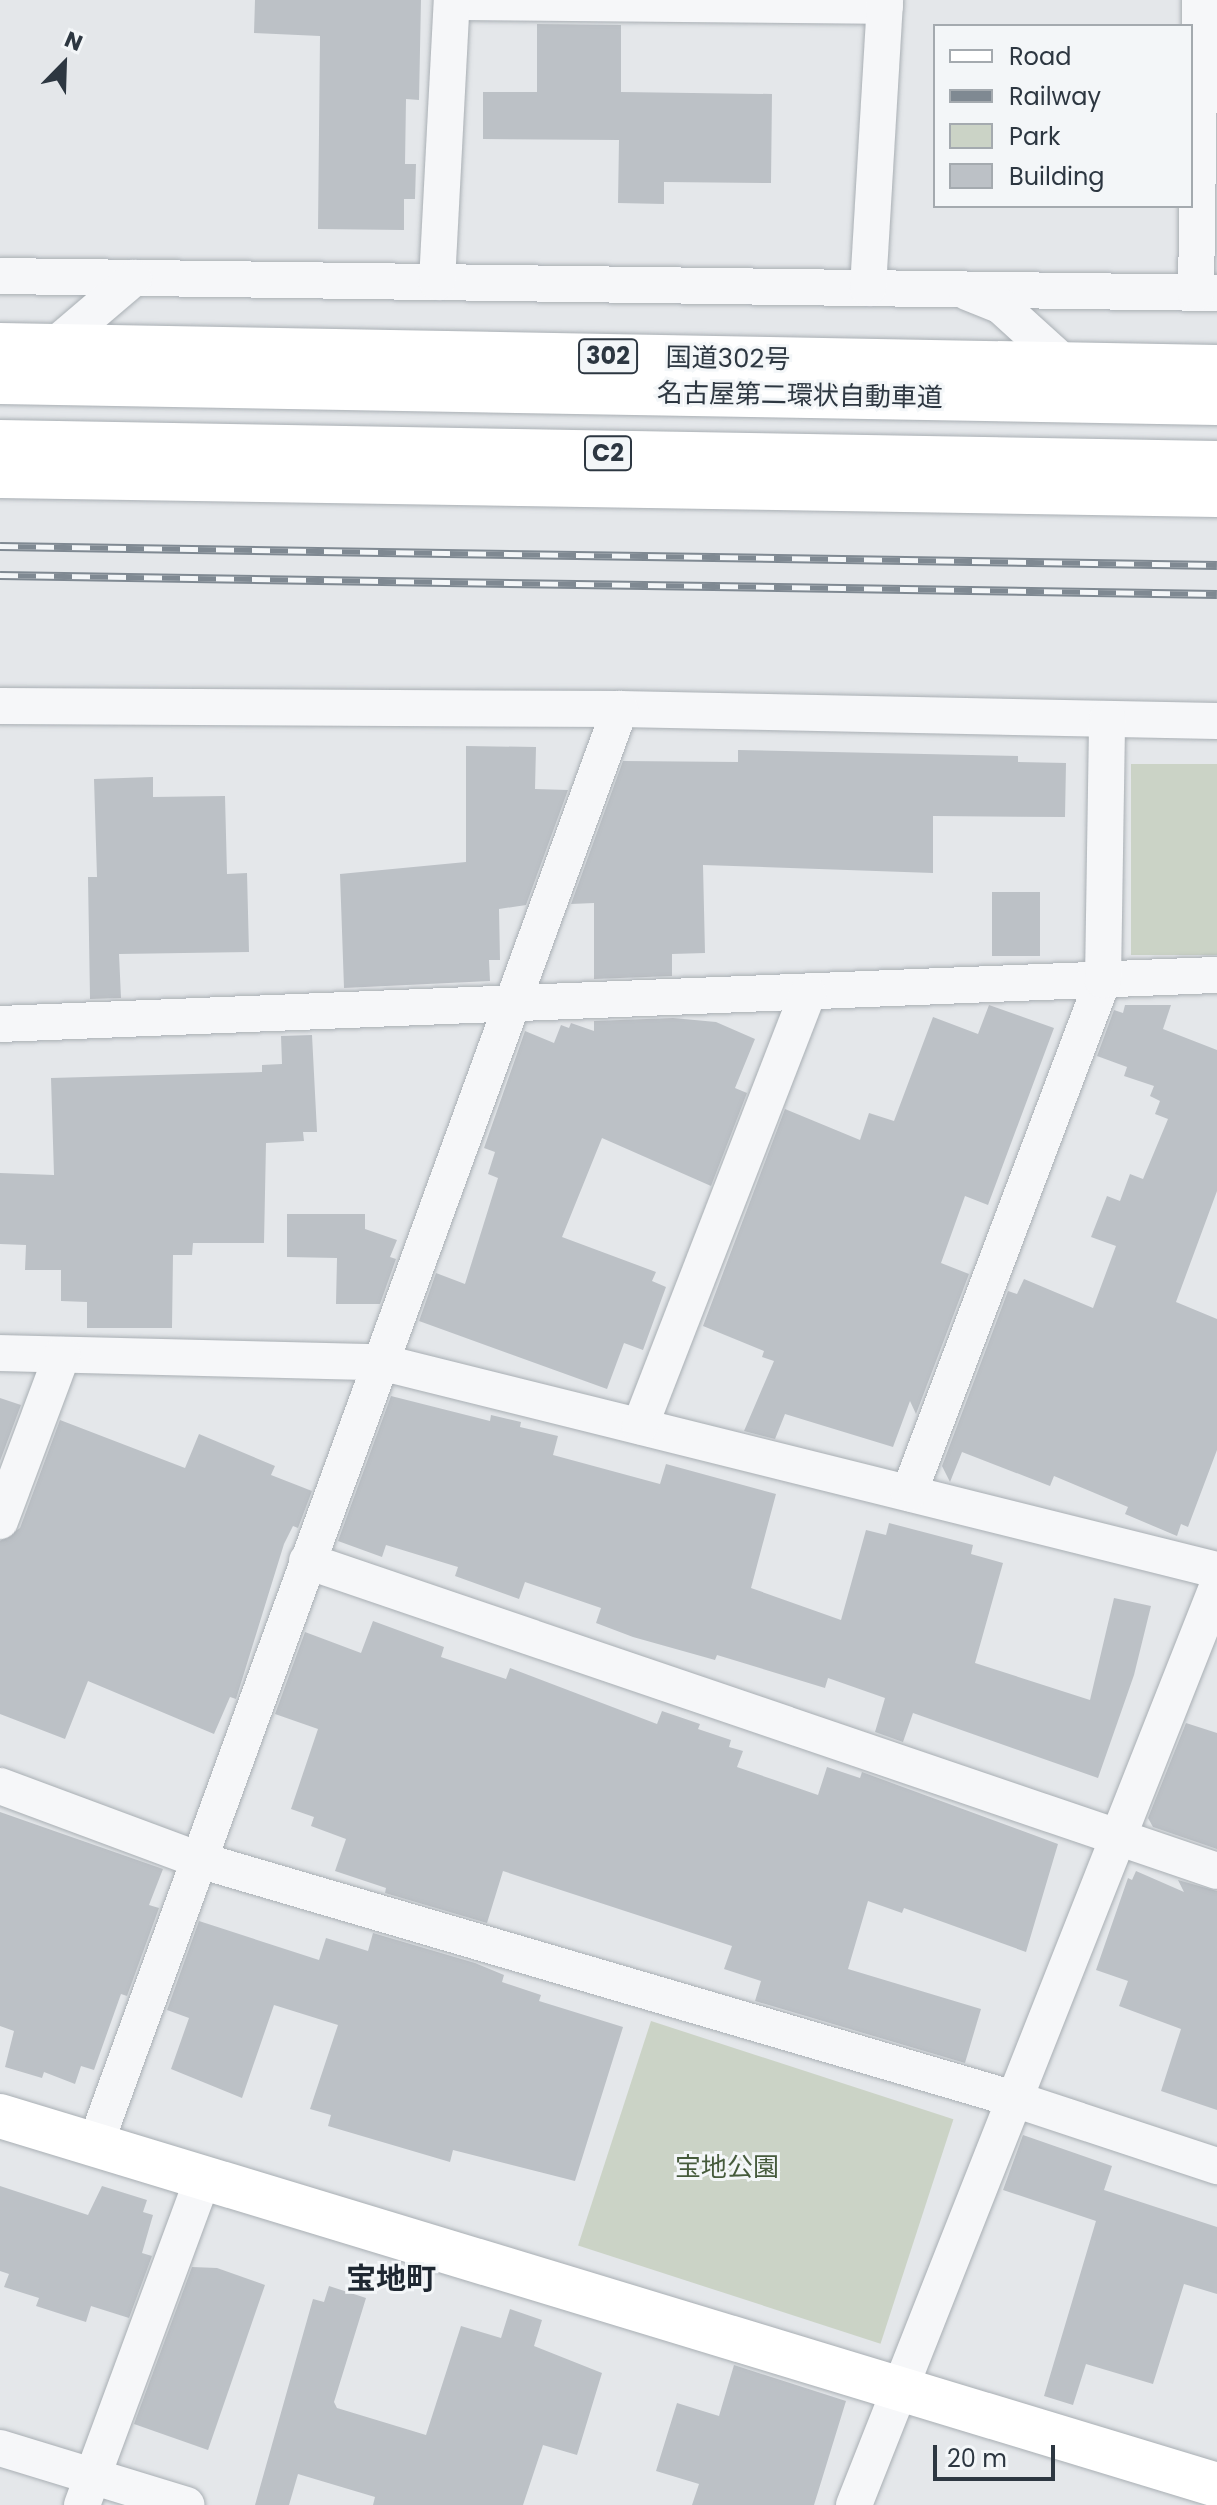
<!DOCTYPE html>
<html>
<head>
<meta charset="utf-8">
<style>
  body { margin:0 }
  #map { position:relative; width:1217px; height:2505px; overflow:hidden; background:#e4e7ea; font-family:Poppins,"Noto Sans JP",sans-serif }
  div>[style] { position:absolute }
  .green>* { inset:0; background:#cbd3c6; transform-origin:0 0 }
  .building>* { inset:0; background:#bcc1c6; transform-origin:0 0 }
  .roads { filter:drop-shadow(0 0 2px #a9afb4) drop-shadow(0 0 2px #a9afb4) }
  .street>* { height:36px; margin:-18px; padding:0 18px; transform-origin:18px; border-radius:18px; background:#f6f7f9 }
  .secondary>* { height:44px; margin:-22px; padding:0 22px; transform-origin:22px; border-radius:22px; background:#fff }
  .highway>* { height:44px; margin:-22px; padding:0 22px; transform-origin:22px; border-radius:22px; background:#fff }
  .rail>* { height:9px; margin-top:-4.5px; transform-origin:0; background:repeating-linear-gradient(90deg,#f3f6f8 0 18px,#7f8992 0 36px); box-sizing:border-box; border-block:2px solid #7f8992 }
  span { translate:-50% -50%; white-space:nowrap; text-align:center; line-height:1.15; -webkit-text-stroke:6px #f3f6f8; paint-order:stroke }
  .shield-label span { padding:2px 6px; background:#f3f6f8; border:2px solid; border-radius:6px; -webkit-text-stroke-width:0 }
  .shield-label { font-size:24px; color:#2d3741; font-weight:700 }
  .street-label { font-size:26px; color:#2d3741 }
  .park-label { font-size:26px; color:#465b3c }
  .quarter-label { font-size:30px; color:#1f2832; font-weight:700 }
  .legend { position:absolute; left:933px; top:24px; width:260px; height:184px; box-sizing:border-box; background:#f3f6f8; border:2px solid #a4aaaf; margin:0; padding:10px 14px; list-style:none; font-size:24px; color:#2d3741 }
  .legend li { display:flex; align-items:center; gap:16px; height:40px }
  .legend b { width:40px; border:2px solid #a4aaaf }
  .north { position:absolute; left:24px; top:24px; width:80px; height:80px; -webkit-text-stroke:6px #f3f6f8; paint-order:stroke; rotate:23deg; font-size:22px; font-weight:700; line-height:32px; text-align:center; color:#2d3741 }
  .north::after { content:''; display:block; margin:auto; width:28px; height:36px; background:#2d3741; clip-path:polygon(50% 0,100% 100%,50% 72%,0 100%) }
  .scale { position:absolute; left:933px; top:2445px; width:122px; height:36px; box-sizing:border-box; border:4px solid #2d3741; border-top:0; padding-left:10px; font-size:24px; line-height:28px; white-space:nowrap; color:#2d3741; -webkit-text-stroke:6px #f3f6f8; paint-order:stroke }
</style>
</head>
<body>
<div id="map">
  <div class="green">
    <div style="left:1131px;top:764px;width:86px;height:191px"></div>
    <div style="left:651px;top:2021px;width:318px;height:236px;rotate:18deg"></div>
  </div>
  <div class="building">
    <div style="clip-path:polygon(255px 0,421px 0,419px 100px,406px 99px,405px 164px,416px 164px,415px 199px,404px 199px,404px 230px,318px 229px,320px 36px,254px 33px)"></div>
    <div style="clip-path:polygon(537px 24px,621px 25px,621px 92px,772px 94px,771px 183px,664px 182px,664px 204px,618px 203px,619px 140px,483px 139px,483px 92px,537px 92px)"></div>
    <div style="clip-path:polygon(466px 746px,536px 747px,535px 789px,568px 790px,526px 905px,499px 909px,500px 960px,489px 960px,490px 981px,344px 988px,340px 874px,466px 862px)"></div>
    <div style="clip-path:polygon(738px 750px,1018px 756px,1018px 762px,1066px 763px,1065px 817px,933px 816px,933px 873px,703px 865px,705px 953px,672px 954px,672px 976px,594px 979px,594px 903px,571px 904px,623px 761px,738px 762px)"></div>
    <div style="clip-path:polygon(153px 777px,153px 797px,225px 796px,227px 874px,247px 873px,249px 952px,119px 954px,121px 998px,90px 999px,88px 877px,97px 877px,94px 779px)"></div>
    <div style="left:992px;top:892px;width:48px;height:64px"></div>
    <div style="clip-path:polygon(989px 1005px,1054px 1028px,988px 1205px,965px 1196px,941px 1263px,969px 1274px,916px 1414px,910px 1401px,893px 1447px,785px 1414px,775px 1439px,744px 1431px,774px 1361px,762px 1357px,764px 1351px,703px 1326px,785px 1109px,860px 1140px,869px 1113px,894px 1121px,933px 1017px,978px 1034px)"></div>
    <div style="clip-path:polygon(1125px 1005px,1171px 1005px,1163px 1029px,1217px 1050px,1217px 1191px,1176px 1302px,1217px 1319px,1217px 1450px,1188px 1527px,1181px 1524px,1177px 1536px,1125px 1514px,1128px 1507px,1054px 1476px,1050px 1486px,962px 1452px,950px 1482px,942px 1466px,1008px 1291px,1017px 1294px,1024px 1279px,1093px 1308px,1116px 1246px,1091px 1237px,1107px 1196px,1120px 1201px,1130px 1174px,1143px 1179px,1168px 1119px,1155px 1114px,1160px 1101px,1150px 1096px,1154px 1086px,1124px 1076px,1127px 1067px,1097px 1056px,1114px 1010px,1123px 1013px)"></div>
    <div style="clip-path:polygon(673px 1018px,716px 1022px,755px 1039px,735px 1088px,747px 1093px,711px 1186px,602px 1138px,562px 1237px,656px 1272px,652px 1281px,666px 1287px,643px 1350px,624px 1343px,607px 1389px,419px 1321px,436px 1273px,465px 1284px,498px 1178px,488px 1174px,495px 1152px,484px 1148px,525px 1031px,554px 1043px,561px 1025px,569px 1028px,571px 1023px,594px 1031px,594px 1021px)"></div>
    <div style="clip-path:polygon(312px 1035px,317px 1132px,303px 1132px,304px 1141px,266px 1143px,264px 1243px,193px 1243px,192px 1255px,173px 1255px,172px 1328px,87px 1328px,87px 1302px,61px 1301px,61px 1270px,25px 1270px,26px 1245px,0 1244px,0 1173px,54px 1175px,51px 1078px,262px 1072px,262px 1065px,282px 1064px,281px 1036px)"></div>
    <div style="clip-path:polygon(287px 1214px,365px 1214px,365px 1229px,397px 1240px,390px 1257px,396px 1259px,380px 1304px,336px 1304px,337px 1258px,287px 1257px)"></div>
    <div style="clip-path:polygon(391px 1396px,490px 1421px,491px 1415px,521px 1422px,520px 1427px,558px 1436px,553px 1455px,660px 1484px,666px 1464px,776px 1494px,751px 1588px,841px 1620px,866px 1530px,886px 1535px,889px 1523px,973px 1545px,971px 1554px,1003px 1563px,975px 1663px,1090px 1700px,1114px 1598px,1151px 1606px,1134px 1675px,1098px 1778px,913px 1713px,903px 1742px,875px 1732px,885px 1698px,828px 1678px,825px 1688px,717px 1655px,715px 1660px,633px 1637px,596px 1623px,601px 1608px,525px 1582px,519px 1599px,455px 1576px,458px 1567px,386px 1545px,382px 1557px,338px 1541px)"></div>
    <div style="clip-path:polygon(0 1398px,21px 1405px,0 1461px)"></div>
    <div style="clip-path:polygon(60px 1420px,185px 1468px,199px 1434px,275px 1466px,271px 1475px,312px 1491px,298px 1528px,293px 1526px,284px 1544px,236px 1699px,230px 1697px,214px 1734px,88px 1681px,65px 1739px,0 1714px,0 1541px,20px 1528px)"></div>
    <div style="clip-path:polygon(373px 1621px,444px 1647px,441px 1657px,506px 1679px,510px 1668px,657px 1724px,662px 1711px,700px 1724px,698px 1729px,731px 1740px,729px 1747px,743px 1751px,737px 1767px,818px 1795px,827px 1767px,860px 1778px,862px 1772px,1058px 1844px,1026px 1952px,904px 1908px,902px 1913px,868px 1901px,848px 1969px,981px 2009px,965px 2063px,755px 2001px,761px 1981px,724px 1969px,732px 1946px,503px 1871px,487px 1923px,385px 1893px,386px 1888px,335px 1871px,346px 1839px,311px 1826px,314px 1817px,291px 1809px,318px 1729px,275px 1714px,305px 1632px,361px 1653px)"></div>
    <div style="clip-path:polygon(1186px 1723px,1217px 1733px,1217px 1849px,1153px 1827px,1148px 1818px)"></div>
    <div style="clip-path:polygon(0 1812px,163px 1869px,149px 1905px,159px 1908px,127px 1996px,121px 1994px,94px 2070px,81px 2066px,75px 2084px,44px 2072px,42px 2078px,5px 2067px,14px 2031px,0 2026px)"></div>
    <div style="clip-path:polygon(1136px 1871px,1184px 1892px,1178px 1880px,1217px 1891px,1217px 2110px,1161px 2091px,1181px 2029px,1119px 2006px,1128px 1981px,1096px 1970px,1128px 1878px,1132px 1880px)"></div>
    <div style="clip-path:polygon(199px 1921px,319px 1960px,326px 1938px,368px 1951px,373px 1933px,475px 1963px,504px 1975px,502px 1982px,541px 1995px,539px 2001px,623px 2027px,575px 2181px,453px 2150px,450px 2162px,328px 2126px,331px 2115px,310px 2109px,338px 2025px,274px 2005px,242px 2098px,171px 2069px,189px 2018px,167px 2010px)"></div>
    <div style="clip-path:polygon(1023px 2135px,1112px 2166px,1104px 2190px,1217px 2227px,1217px 2294px,1184px 2284px,1153px 2384px,1086px 2364px,1073px 2405px,1044px 2396px,1096px 2221px,1003px 2190px)"></div>
    <div style="clip-path:polygon(0 2186px,88px 2215px,102px 2186px,147px 2200px,143px 2212px,153px 2215px,142px 2253px,152px 2256px,129px 2318px,91px 2306px,86px 2322px,36px 2306px,39px 2298px,4px 2287px,9px 2274px,0 2271px)"></div>
    <div style="clip-path:polygon(192px 2267px,217px 2268px,265px 2285px,208px 2450px,134px 2424px)"></div>
    <div style="clip-path:polygon(329px 2286px,366px 2298px,334px 2402px,337px 2408px,426px 2435px,461px 2326px,501px 2338px,510px 2309px,542px 2320px,534px 2346px,602px 2373px,577px 2455px,543px 2445px,523px 2505px,373px 2505px,375px 2497px,298px 2474px,289px 2505px,255px 2505px,313px 2299px,324px 2302px)"></div>
    <div style="clip-path:polygon(734px 2365px,846px 2401px,814px 2505px,692px 2505px,699px 2484px,656px 2471px,677px 2403px,719px 2416px)"></div>
  </div>
  <div class="roads">
    <div class="street">
      <div style="left:452px;top:2px;width:433px;rotate:0.5deg"></div>
      <div style="left:0;top:276px;width:1217px;rotate:0.8deg"></div>
      <div style="left:437px;top:282px;width:282px;rotate:-87deg"></div>
      <div style="left:868px;top:288px;width:289px;rotate:-86.6deg"></div>
      <div style="left:967px;top:292px;width:37px;rotate:22deg"></div>
      <div style="left:1001px;top:306px;width:88px;rotate:42.2deg"></div>
      <div style="left:1196px;top:293px;width:293px;rotate:-89.2deg"></div>
      <div style="left:54px;top:346px;width:105px;rotate:-40.4deg"></div>
      <div style="left:0;top:706px;width:620px;rotate:0.28deg"></div>
      <div style="left:620px;top:709px;width:597px;rotate:1.15deg"></div>
      <div style="left:0;top:1024px;width:1218px;rotate:-2.31deg"></div>
      <div style="left:0;top:1353px;width:380px;rotate:1.4deg"></div>
      <div style="left:380px;top:1362px;width:862px;rotate:13.96deg"></div>
      <div style="left:640px;top:1426px;width:464px;rotate:-68.8deg"></div>
      <div style="left:909px;top:1493px;width:548px;rotate:-69.29deg"></div>
      <div style="left:1103px;top:980px;width:261px;rotate:-89.1deg"></div>
      <div style="left:0;top:1521px;width:177px;rotate:-69.5deg"></div>
      <div style="left:307px;top:1561px;width:961px;rotate:18.81deg"></div>
      <div style="left:0;top:1786px;width:212px;rotate:20.4deg"></div>
      <div style="left:199px;top:1860px;width:849px;rotate:16.34deg"></div>
      <div style="left:1014px;top:2099px;width:214px;rotate:18.3deg"></div>
      <div style="left:95px;top:2145px;width:1529px;rotate:-69.92deg"></div>
      <div style="left:0;top:2448px;width:195px;rotate:17deg"></div>
      <div style="left:82px;top:2505px;width:349px;rotate:-69.7deg"></div>
      <div style="left:854px;top:2505px;width:987px;rotate:-68.42deg"></div>
    </div>
    <div class="secondary">
      <div style="left:0;top:2116px;width:1272px;rotate:16.87deg"></div>
    </div>
    <div class="highway">
      <div style="left:0;top:345px;width:1217px;rotate:1.04deg"></div>
      <div style="left:0;top:382px;width:1217px;rotate:0.99deg"></div>
      <div style="left:0;top:442px;width:1217px;rotate:0.99deg"></div>
      <div style="left:0;top:476px;width:1217px;rotate:0.89deg"></div>
    </div>
  </div>
  <div class="rail">
    <div style="left:0;top:546px;width:1217px;rotate:0.89deg"></div>
    <div style="left:0;top:575px;width:1217px;rotate:0.89deg"></div>
  </div>
  <div class="shield-label">
    <span style="left:608px;top:356px">302</span>
    <span style="left:608px;top:453px">C2</span>
  </div>
  <div class="street-label">
    <span style="left:728px;top:359px;rotate:1deg">国道302号</span>
    <span style="left:800px;top:396px;rotate:1deg">名古屋第二環状自動車道</span>
  </div>
  <div class="park-label">
    <span style="left:727px;top:2168px">宝地公園</span>
  </div>
  <div class="quarter-label">
    <span style="left:391px;top:2279px">宝地町</span>
  </div>
  <ul class="legend">
  <li><b style="height:10px;background:#fff"></b>Road</li>
  <li><b style="height:10px;background:#7f8992"></b>Railway</li>
  <li><b style="height:22px;background:#cbd3c6"></b>Park</li>
  <li><b style="height:22px;background:#bcc1c6"></b>Building</li>
  </ul>
  <div class="north">N</div>
  <div class="scale">20 m</div>
</div>
</body>
</html>
